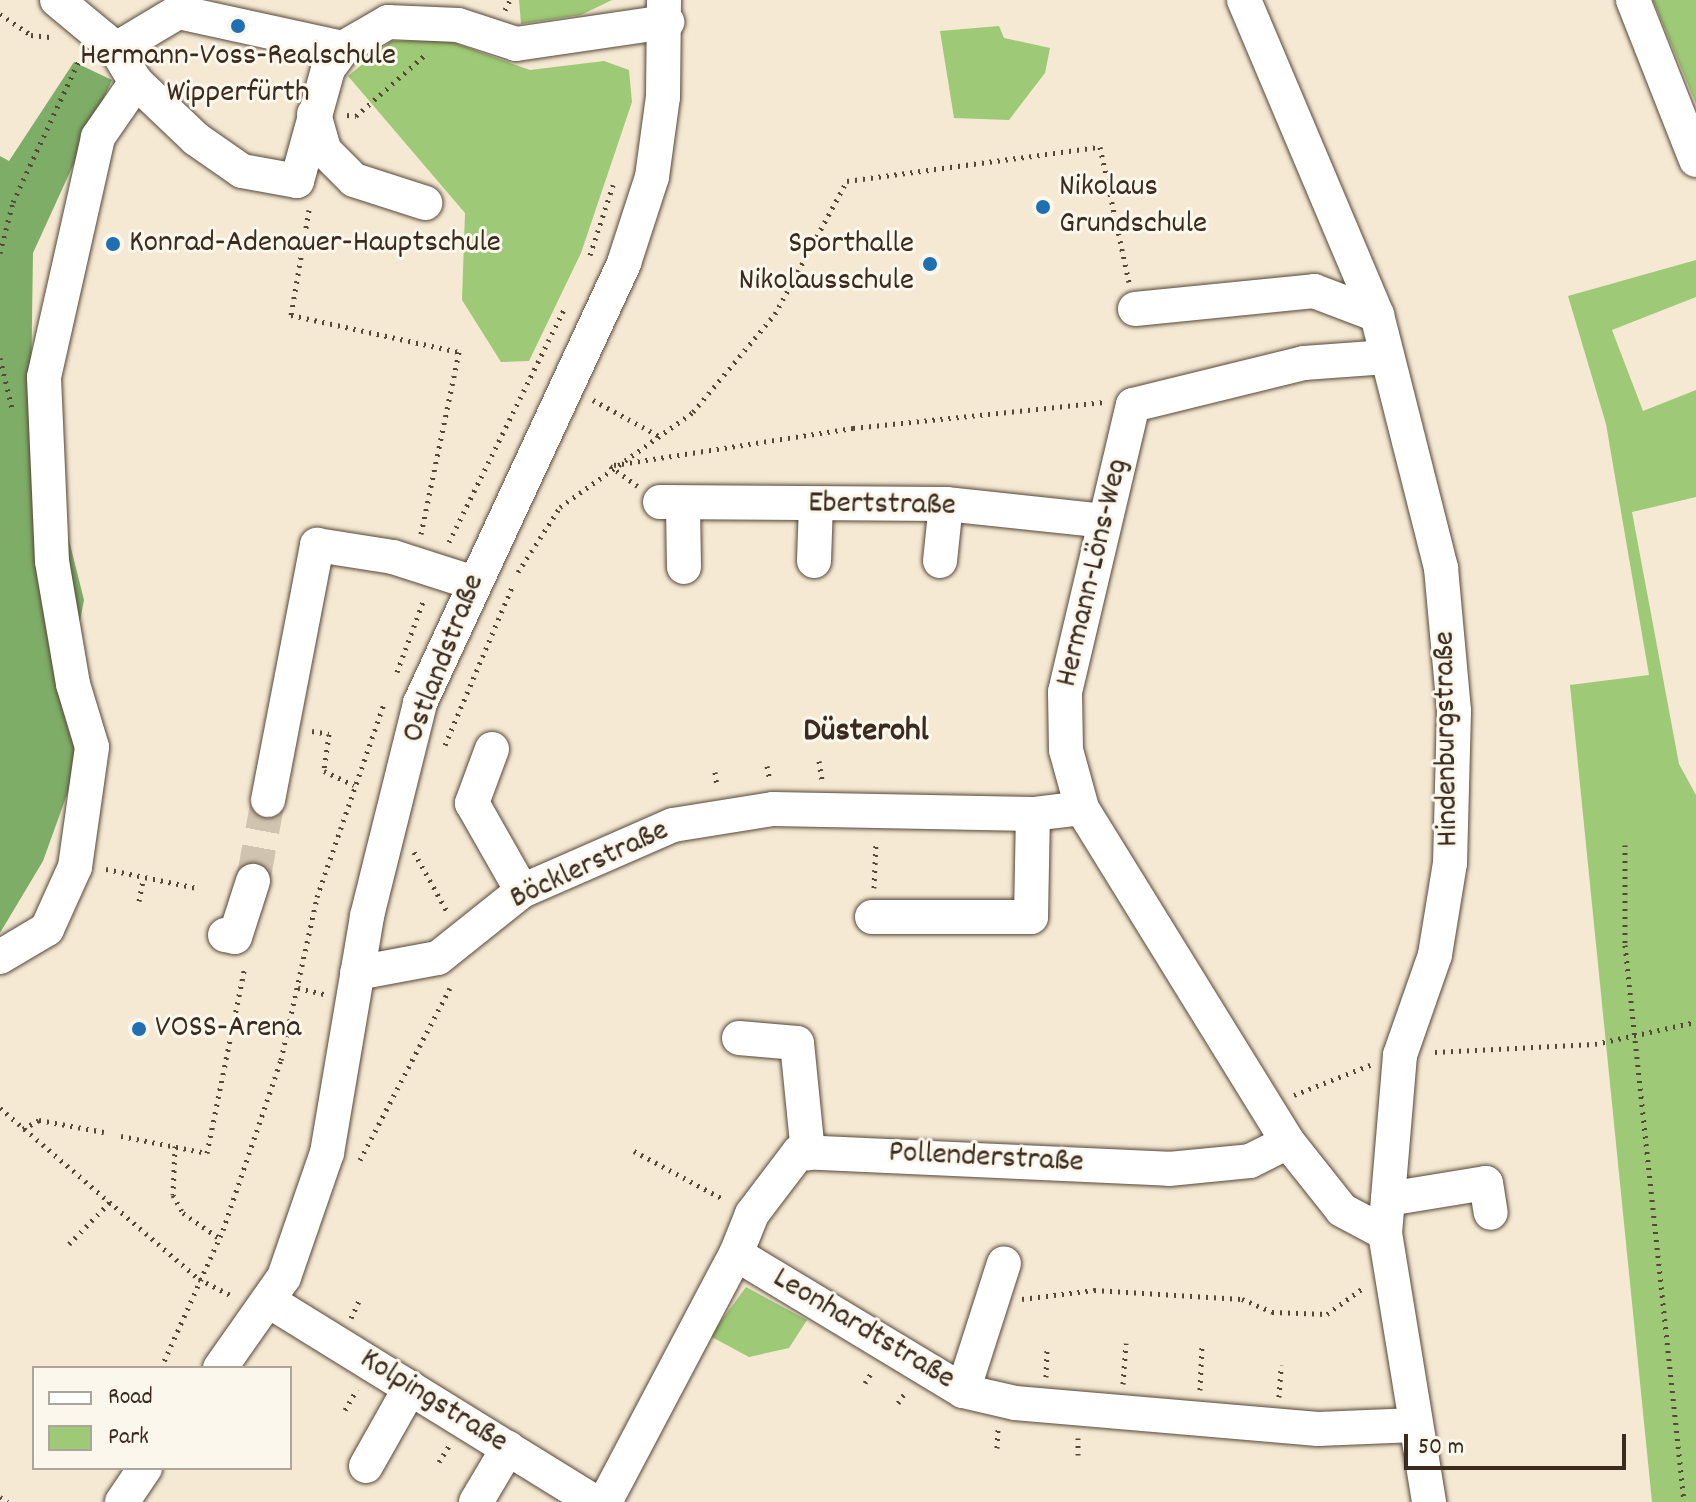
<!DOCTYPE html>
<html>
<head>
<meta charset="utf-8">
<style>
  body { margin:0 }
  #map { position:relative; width:1696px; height:1502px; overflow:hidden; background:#f5e9d3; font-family:Dekko,sans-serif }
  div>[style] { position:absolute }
  .green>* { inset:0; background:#9ec976 }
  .forest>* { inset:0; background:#7ead67 }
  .minor-tunnel>* { height:34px; margin-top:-17px; transform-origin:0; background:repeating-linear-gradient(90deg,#d0c3af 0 34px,transparent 0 51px) }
  .path>* { height:5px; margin-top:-2.5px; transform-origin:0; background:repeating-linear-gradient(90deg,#574739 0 2px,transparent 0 8px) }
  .roads { filter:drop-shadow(0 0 2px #574739) drop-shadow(0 0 2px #574739) }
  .minor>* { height:34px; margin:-17px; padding:0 17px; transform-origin:17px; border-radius:17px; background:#fff }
  .dots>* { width:22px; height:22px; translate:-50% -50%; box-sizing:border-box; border:4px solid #fbf7ec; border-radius:50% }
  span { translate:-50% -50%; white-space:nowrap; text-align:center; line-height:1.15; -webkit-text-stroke:6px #fbf7ec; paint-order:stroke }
  .poi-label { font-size:32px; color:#3b2a1e }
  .left { translate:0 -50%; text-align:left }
  .right { translate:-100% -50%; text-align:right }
  .street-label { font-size:32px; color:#3b2a1e }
  .neighbourhood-label { font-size:34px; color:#3b2a1e; font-weight:700 }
  .legend { position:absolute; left:32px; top:1366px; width:260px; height:104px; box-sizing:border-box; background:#fbf7ec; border:2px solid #aea59a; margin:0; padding:10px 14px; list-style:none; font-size:24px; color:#3b2a1e }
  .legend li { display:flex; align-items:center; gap:16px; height:40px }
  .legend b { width:40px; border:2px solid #aea59a }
  .scale { position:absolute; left:1404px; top:1434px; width:222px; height:36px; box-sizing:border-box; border:4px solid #3b2a1e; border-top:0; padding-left:10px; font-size:24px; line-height:28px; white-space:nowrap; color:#3b2a1e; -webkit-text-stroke:6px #fbf7ec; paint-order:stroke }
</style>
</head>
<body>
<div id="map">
  <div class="green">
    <div style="clip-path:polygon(519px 0,612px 0,581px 15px,521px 24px)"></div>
    <div style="clip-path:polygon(1653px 0,1696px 0,1696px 104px)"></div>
    <div style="clip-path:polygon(999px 26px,1004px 38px,1050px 48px,1045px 73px,1009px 120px,954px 118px,940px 31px)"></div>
    <div style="clip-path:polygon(446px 40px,530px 70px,604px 61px,629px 70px,632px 102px,581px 253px,529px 361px,501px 362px,462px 300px,465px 213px,348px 76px,391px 41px)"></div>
    <div style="clip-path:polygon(1696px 260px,1696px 297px,1612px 330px,1643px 411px,1696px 390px,1696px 497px,1632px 512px,1679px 764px,1696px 795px,1696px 1502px,1652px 1502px,1570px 685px,1649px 675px,1606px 424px,1568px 296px)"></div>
    <div style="clip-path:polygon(746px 1287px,807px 1320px,789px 1348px,749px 1357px,710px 1336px)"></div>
  </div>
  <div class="forest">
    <div style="clip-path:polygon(74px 62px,112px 80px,33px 253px,31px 389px,84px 600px,65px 700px,82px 753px,43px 861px,0 933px,0 156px,9px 161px)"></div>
  </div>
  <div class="minor-tunnel">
    <div style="left:253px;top:881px;width:82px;rotate:-79.5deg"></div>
  </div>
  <div class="path">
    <div style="left:505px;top:10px;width:11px;rotate:-63deg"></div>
    <div style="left:0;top:14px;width:37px;rotate:34deg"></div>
    <div style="left:31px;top:35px;width:19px;rotate:6deg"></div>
    <div style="left:347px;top:115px;width:9px;rotate:6deg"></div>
    <div style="left:356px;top:116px;width:94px;rotate:-41.5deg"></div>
    <div style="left:309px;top:210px;width:107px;rotate:99.7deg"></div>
    <div style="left:291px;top:315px;width:172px;rotate:12.4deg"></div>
    <div style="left:459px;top:352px;width:186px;rotate:101.8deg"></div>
    <div style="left:0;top:253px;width:53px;rotate:-75.7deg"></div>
    <div style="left:13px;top:202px;width:159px;rotate:-65deg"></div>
    <div style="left:590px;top:255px;width:74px;rotate:-71.8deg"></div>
    <div style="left:0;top:358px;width:51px;rotate:76.5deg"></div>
    <div style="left:593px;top:400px;width:75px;rotate:28.6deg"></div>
    <div style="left:614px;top:465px;width:242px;rotate:-8.8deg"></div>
    <div style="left:853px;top:428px;width:252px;rotate:-5.9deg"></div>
    <div style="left:610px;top:466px;width:34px;rotate:36deg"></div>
    <div style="left:449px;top:542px;width:262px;rotate:-63.7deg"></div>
    <div style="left:518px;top:572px;width:77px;rotate:-57.1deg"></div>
    <div style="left:560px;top:507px;width:163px;rotate:-35.5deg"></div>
    <div style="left:693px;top:412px;width:128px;rotate:-50.1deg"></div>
    <div style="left:775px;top:314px;width:151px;rotate:-61.6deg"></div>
    <div style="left:847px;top:181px;width:255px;rotate:-7.7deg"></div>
    <div style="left:1100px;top:147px;width:138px;rotate:77.9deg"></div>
    <div style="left:397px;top:672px;width:78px;rotate:-69.7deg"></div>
    <div style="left:312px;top:731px;width:17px;rotate:10deg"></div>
    <div style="left:329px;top:734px;width:37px;rotate:98deg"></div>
    <div style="left:324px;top:771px;width:33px;rotate:25deg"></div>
    <div style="left:445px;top:745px;width:174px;rotate:-67deg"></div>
    <div style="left:819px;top:761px;width:19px;rotate:81deg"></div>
    <div style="left:767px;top:766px;width:15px;rotate:79deg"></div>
    <div style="left:715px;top:772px;width:15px;rotate:82deg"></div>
    <div style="left:1625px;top:845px;width:100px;rotate:90deg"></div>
    <div style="left:1625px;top:945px;width:560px;rotate:83.95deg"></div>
    <div style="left:414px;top:852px;width:70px;rotate:60.9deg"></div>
    <div style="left:106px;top:869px;width:93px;rotate:11.8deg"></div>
    <div style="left:874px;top:888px;width:46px;rotate:-87.5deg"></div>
    <div style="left:139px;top:901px;width:21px;rotate:-79deg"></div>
    <div style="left:298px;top:988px;width:27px;rotate:13deg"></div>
    <div style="left:1435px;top:1052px;width:160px;rotate:-2.9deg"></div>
    <div style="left:1595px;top:1044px;width:103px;rotate:-12.3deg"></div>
    <div style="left:1294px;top:1095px;width:82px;rotate:-21.5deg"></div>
    <div style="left:0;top:1108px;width:262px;rotate:40.7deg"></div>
    <div style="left:199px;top:1279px;width:39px;rotate:27deg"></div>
    <div style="left:23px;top:1129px;width:18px;rotate:-29deg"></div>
    <div style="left:39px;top:1120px;width:66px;rotate:10.5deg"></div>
    <div style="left:121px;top:1136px;width:88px;rotate:11.2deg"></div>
    <div style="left:207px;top:1153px;width:191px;rotate:-78.5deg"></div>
    <div style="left:175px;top:1146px;width:49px;rotate:92.3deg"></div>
    <div style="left:173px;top:1195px;width:21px;rotate:61deg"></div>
    <div style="left:183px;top:1213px;width:44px;rotate:34.8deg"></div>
    <div style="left:634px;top:1151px;width:103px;rotate:28.3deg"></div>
    <div style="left:360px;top:1160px;width:194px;rotate:-62.4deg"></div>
    <div style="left:69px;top:1244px;width:59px;rotate:-45.7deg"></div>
    <div style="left:1022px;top:1299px;width:73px;rotate:-7.1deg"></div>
    <div style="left:1094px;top:1290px;width:148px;rotate:3.5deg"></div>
    <div style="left:1242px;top:1299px;width:33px;rotate:23deg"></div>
    <div style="left:1272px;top:1312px;width:55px;rotate:2.1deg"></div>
    <div style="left:1327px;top:1314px;width:44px;rotate:-35.8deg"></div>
    <div style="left:351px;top:1318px;width:23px;rotate:-65deg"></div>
    <div style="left:161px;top:1368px;width:151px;rotate:-65.8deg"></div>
    <div style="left:223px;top:1230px;width:180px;rotate:-71.2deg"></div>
    <div style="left:281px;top:1060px;width:167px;rotate:-77.5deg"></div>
    <div style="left:317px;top:897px;width:205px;rotate:-70.9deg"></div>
    <div style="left:1046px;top:1377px;width:28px;rotate:-88deg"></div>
    <div style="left:865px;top:1383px;width:15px;rotate:-58deg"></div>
    <div style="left:1123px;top:1384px;width:41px;rotate:-85.8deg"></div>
    <div style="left:1200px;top:1390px;width:45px;rotate:-87.5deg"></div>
    <div style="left:1279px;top:1397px;width:32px;rotate:-86deg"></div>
    <div style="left:898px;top:1403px;width:12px;rotate:-55deg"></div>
    <div style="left:345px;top:1410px;width:24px;rotate:-60deg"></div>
    <div style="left:997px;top:1448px;width:19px;rotate:-87deg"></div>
    <div style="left:1078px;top:1455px;width:17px;rotate:-90deg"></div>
    <div style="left:439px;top:1462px;width:19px;rotate:-58deg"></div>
    <div style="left:0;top:1497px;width:9px;rotate:32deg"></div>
  </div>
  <div class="roads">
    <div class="minor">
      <div style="left:57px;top:0;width:77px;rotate:39.7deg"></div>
      <div style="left:116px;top:49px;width:39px;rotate:59deg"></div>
      <div style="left:136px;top:82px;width:83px;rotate:43.5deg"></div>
      <div style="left:196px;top:139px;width:56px;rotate:34.8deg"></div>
      <div style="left:242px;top:171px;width:56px;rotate:10.3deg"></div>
      <div style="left:297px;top:181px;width:116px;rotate:-74.5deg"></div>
      <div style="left:328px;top:69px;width:26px;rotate:-54deg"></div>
      <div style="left:343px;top:48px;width:52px;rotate:-30deg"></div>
      <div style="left:388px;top:22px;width:70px;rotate:2.5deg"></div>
      <div style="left:458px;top:25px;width:61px;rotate:18.1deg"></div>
      <div style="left:516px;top:44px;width:153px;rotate:-8.3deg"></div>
      <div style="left:1244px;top:0;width:342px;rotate:67.1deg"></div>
      <div style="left:1377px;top:315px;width:261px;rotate:75.8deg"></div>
      <div style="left:1441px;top:568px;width:144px;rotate:84.8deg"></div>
      <div style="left:1454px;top:711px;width:152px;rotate:91.5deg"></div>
      <div style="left:1450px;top:863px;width:93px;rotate:99.3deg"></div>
      <div style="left:1435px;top:955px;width:106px;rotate:109.3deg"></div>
      <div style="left:1400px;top:1055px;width:179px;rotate:94.8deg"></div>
      <div style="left:1385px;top:1233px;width:273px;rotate:80.7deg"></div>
      <div style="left:1633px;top:0;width:172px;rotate:68.5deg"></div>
      <div style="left:116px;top:49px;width:72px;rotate:-30.8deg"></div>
      <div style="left:178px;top:12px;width:169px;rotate:12.3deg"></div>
      <div style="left:314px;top:114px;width:37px;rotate:74deg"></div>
      <div style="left:324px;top:150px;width:42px;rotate:45deg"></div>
      <div style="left:354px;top:180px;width:75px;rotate:17.9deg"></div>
      <div style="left:1135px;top:309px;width:180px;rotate:-5.7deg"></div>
      <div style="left:1314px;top:291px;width:67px;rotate:20.9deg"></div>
      <div style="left:660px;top:502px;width:286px;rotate:0.4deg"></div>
      <div style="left:946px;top:504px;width:159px;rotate:6.1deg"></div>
      <div style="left:683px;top:505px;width:62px;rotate:89.1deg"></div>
      <div style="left:814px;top:561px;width:57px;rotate:-88deg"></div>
      <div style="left:940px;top:561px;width:57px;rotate:-84deg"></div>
      <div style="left:492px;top:749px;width:58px;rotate:110.3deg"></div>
      <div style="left:472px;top:803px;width:101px;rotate:60.4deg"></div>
      <div style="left:268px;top:800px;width:260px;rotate:-79.1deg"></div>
      <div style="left:317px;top:545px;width:77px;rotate:9deg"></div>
      <div style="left:393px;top:557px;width:85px;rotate:17.8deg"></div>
      <div style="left:872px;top:917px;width:159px"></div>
      <div style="left:1031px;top:917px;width:103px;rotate:-88.9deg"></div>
      <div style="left:225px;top:935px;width:10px;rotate:11deg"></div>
      <div style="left:235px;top:937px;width:59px;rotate:-72.2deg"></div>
      <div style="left:0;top:957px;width:55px;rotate:-30.8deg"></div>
      <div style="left:47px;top:929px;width:68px;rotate:-65.7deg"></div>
      <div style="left:75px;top:867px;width:121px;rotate:-81.9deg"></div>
      <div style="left:92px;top:747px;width:66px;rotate:-106.8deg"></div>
      <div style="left:73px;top:684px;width:125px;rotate:-99.7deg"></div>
      <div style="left:52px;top:561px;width:184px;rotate:-92.5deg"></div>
      <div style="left:44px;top:377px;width:246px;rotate:-77.3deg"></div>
      <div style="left:98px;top:137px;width:67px;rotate:-55.4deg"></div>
      <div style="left:357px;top:973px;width:82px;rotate:-10.5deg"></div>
      <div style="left:438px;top:958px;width:107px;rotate:-38.6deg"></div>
      <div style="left:522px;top:891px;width:165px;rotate:-23.6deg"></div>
      <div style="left:673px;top:825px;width:101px;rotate:-9.1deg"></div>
      <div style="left:773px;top:809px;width:260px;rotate:1.1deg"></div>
      <div style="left:1033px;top:814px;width:49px;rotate:-7deg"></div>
      <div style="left:739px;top:1038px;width:58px;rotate:4.9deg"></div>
      <div style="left:797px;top:1043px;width:111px;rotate:84.3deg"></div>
      <div style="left:1388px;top:1199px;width:99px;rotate:-9.3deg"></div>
      <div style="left:1486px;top:1183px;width:30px;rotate:81deg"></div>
      <div style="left:1385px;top:1233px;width:49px;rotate:-151.9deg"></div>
      <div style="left:1342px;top:1210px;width:87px;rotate:-128.5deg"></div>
      <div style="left:1288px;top:1142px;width:392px;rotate:-121.7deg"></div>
      <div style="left:1082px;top:808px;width:60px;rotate:-105.4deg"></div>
      <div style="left:1066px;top:750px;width:58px;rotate:-91deg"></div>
      <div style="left:1065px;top:692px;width:295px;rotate:-76.7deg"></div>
      <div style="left:1133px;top:405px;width:176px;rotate:-13.8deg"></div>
      <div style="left:1304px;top:363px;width:83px;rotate:-4.1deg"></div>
      <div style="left:736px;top:1254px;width:43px;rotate:-68.2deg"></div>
      <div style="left:752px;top:1214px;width:78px;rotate:-52.8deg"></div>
      <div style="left:799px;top:1152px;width:370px;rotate:2.6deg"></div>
      <div style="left:1169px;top:1169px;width:81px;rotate:-5.6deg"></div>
      <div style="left:1250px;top:1161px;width:42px;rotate:-26.6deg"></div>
      <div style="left:269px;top:1301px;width:383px;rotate:31.7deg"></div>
      <div style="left:220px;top:1368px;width:111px;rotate:-54.9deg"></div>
      <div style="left:284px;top:1277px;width:131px;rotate:-70.9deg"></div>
      <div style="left:327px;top:1153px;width:240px;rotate:-80.4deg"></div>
      <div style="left:367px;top:916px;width:219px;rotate:-76deg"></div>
      <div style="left:420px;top:703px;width:485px;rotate:-65.1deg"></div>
      <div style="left:624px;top:263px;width:90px;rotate:-72deg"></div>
      <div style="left:652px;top:177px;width:81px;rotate:-82.2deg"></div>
      <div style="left:663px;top:97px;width:97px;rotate:-89.4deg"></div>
      <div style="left:963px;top:1391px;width:134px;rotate:-72.2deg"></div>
      <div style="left:366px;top:1466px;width:90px;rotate:-60.6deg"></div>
      <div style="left:122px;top:1502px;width:41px;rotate:-55.9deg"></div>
      <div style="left:476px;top:1502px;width:63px;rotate:-59.3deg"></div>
      <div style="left:605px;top:1502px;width:280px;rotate:-62.2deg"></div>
      <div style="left:736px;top:1254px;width:265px;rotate:31.1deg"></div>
      <div style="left:963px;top:1391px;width:53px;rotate:13deg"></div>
      <div style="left:1015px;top:1403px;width:304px;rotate:4.9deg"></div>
      <div style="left:1318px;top:1429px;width:98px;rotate:-2.3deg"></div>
    </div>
  </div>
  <div class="dots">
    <div style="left:238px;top:26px;background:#1f6fb2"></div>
    <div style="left:1043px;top:207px;background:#1f6fb2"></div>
    <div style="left:113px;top:244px;background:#1f6fb2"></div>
    <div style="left:930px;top:264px;background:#1f6fb2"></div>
    <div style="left:139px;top:1029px;background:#1f6fb2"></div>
  </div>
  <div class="poi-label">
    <span style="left:238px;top:76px">Hermann-Voss-Realschule<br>Wipperfürth</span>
    <span class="left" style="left:1059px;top:207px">Nikolaus<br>Grundschule</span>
    <span class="left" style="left:129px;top:244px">Konrad-Adenauer-Hauptschule</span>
    <span class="right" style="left:914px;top:264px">Sporthalle<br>Nikolausschule</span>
    <span class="left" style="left:155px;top:1029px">VOSS-Arena</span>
  </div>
  <div class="street-label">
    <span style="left:882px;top:506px;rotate:1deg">Ebertstraße</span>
    <span style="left:1094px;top:573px;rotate:-77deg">Hermann-Löns-Weg</span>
    <span style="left:445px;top:659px;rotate:-69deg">Ostlandstraße</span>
    <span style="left:1448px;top:739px;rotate:-91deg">Hindenburgstraße</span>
    <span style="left:590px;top:866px;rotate:-25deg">Böcklerstraße</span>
    <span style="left:986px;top:1159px;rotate:3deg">Pollenderstraße</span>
    <span style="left:863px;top:1330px;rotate:31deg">Leonhardtstraße</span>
    <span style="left:433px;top:1402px;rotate:32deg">Kolpingstraße</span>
  </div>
  <div class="neighbourhood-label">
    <span style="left:866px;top:733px">Düsterohl</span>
  </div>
  <ul class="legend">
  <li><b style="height:10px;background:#fff"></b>Road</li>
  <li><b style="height:22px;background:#9ec976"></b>Park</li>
  </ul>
  <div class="scale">50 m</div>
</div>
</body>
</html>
